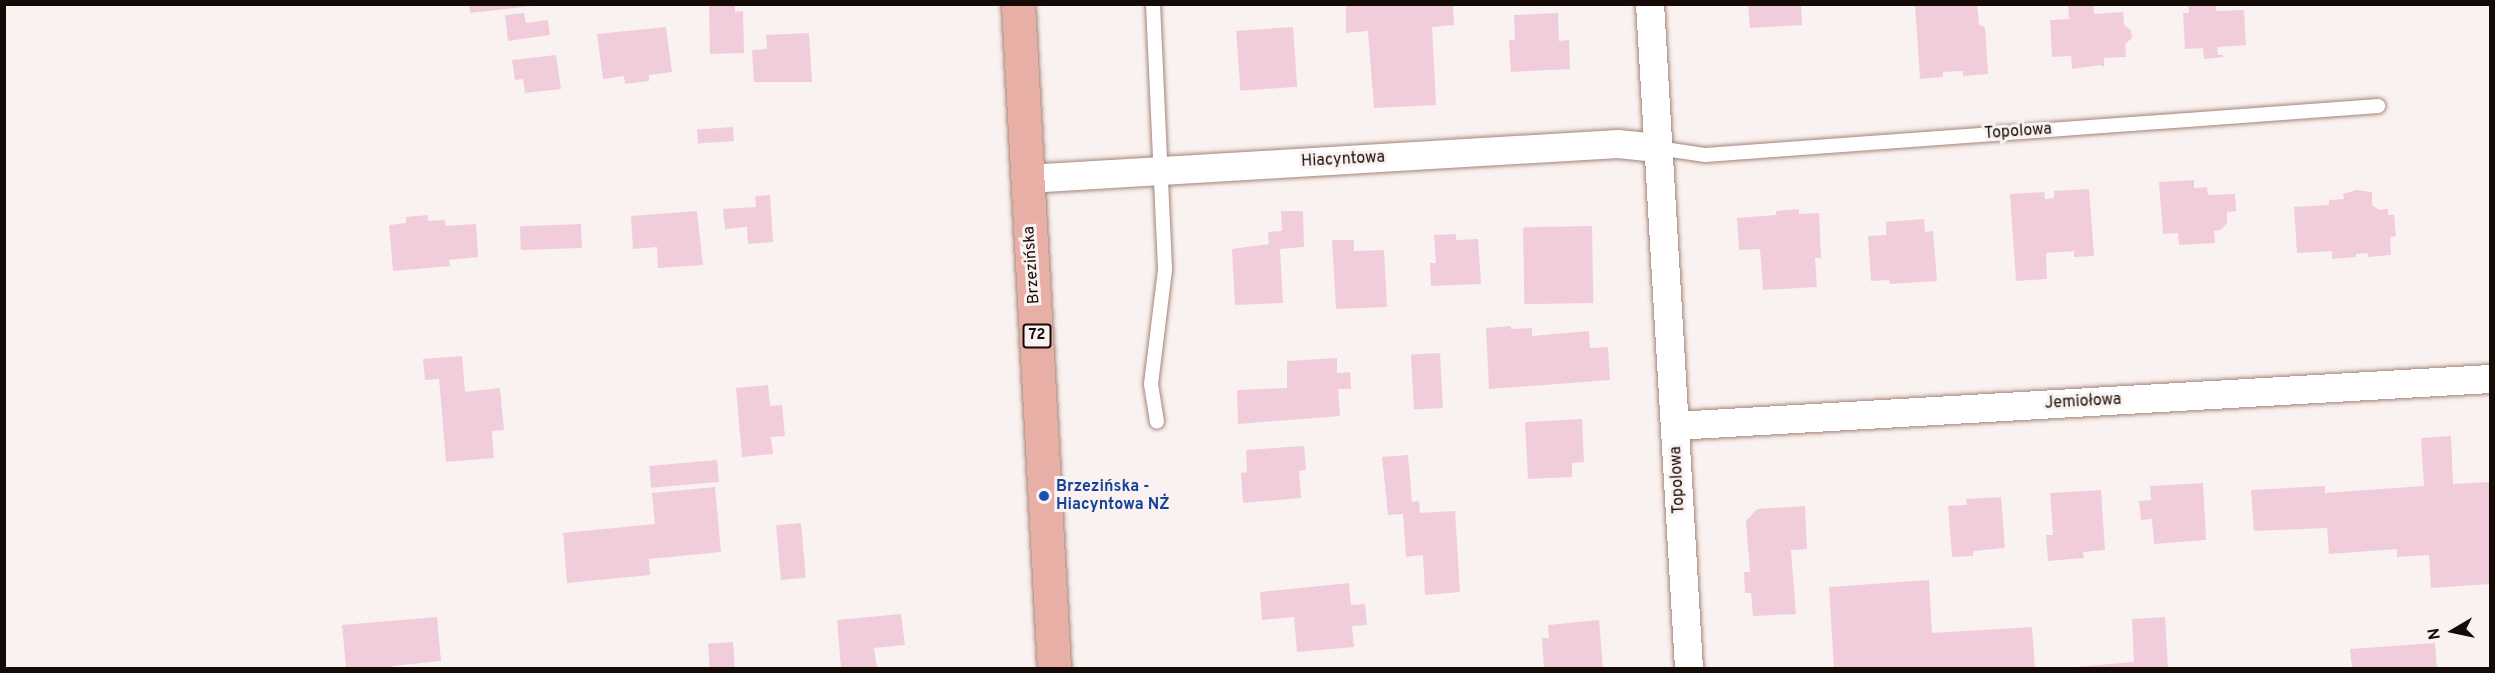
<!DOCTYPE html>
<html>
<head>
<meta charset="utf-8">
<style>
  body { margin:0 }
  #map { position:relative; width:2495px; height:673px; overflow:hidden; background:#faf2f0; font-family:Overpass,sans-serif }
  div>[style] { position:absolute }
  .building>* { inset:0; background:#f1cddc; transform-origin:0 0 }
  .roads { filter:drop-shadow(0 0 2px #a48478) drop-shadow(0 0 2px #a48478) }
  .service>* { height:14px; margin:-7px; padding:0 7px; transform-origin:7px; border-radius:7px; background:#fff }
  .minor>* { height:28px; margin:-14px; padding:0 14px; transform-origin:14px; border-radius:14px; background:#fff }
  .primary>* { height:33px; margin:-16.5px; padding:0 16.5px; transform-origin:16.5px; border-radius:16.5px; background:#e7afa6 }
  .dots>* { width:16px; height:16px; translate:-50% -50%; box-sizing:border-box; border:3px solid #faf2f0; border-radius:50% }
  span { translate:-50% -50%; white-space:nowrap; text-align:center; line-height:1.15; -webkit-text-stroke:6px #faf2f0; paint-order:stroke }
  .shield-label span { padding:2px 4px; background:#faf2f0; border:2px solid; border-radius:4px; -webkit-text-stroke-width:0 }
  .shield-label { font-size:15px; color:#150a06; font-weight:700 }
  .street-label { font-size:16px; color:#150a06 }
  .transit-label { font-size:16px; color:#164399; font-weight:700 }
  .left { translate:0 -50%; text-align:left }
  .frame { position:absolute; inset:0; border:6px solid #150a06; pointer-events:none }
  .north { position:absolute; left:2423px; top:601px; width:60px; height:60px; -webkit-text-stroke:4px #faf2f0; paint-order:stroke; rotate:261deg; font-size:16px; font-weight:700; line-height:24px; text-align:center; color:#150a06 }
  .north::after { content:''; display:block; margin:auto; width:21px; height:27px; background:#150a06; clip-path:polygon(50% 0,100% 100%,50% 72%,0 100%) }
</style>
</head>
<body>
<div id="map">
  <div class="building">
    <div style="clip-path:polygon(469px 4px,531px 4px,531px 6px,470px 13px)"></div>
    <div style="clip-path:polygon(709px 4px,735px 4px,735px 12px,743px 11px,744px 53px,710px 54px)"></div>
    <div style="clip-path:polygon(1346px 4px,1453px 4px,1454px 25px,1432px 27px,1436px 105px,1374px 108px,1368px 31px,1346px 33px)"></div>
    <div style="clip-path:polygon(1748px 4px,1801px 4px,1802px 25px,1750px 28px)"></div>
    <div style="clip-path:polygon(1915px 4px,1977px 4px,1979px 25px,1985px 27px,1988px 74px,1963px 76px,1963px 71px,1943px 72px,1943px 77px,1920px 79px)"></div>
    <div style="clip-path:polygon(2068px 4px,2093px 4px,2094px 14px,2123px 12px,2124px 25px,2131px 30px,2132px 38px,2125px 44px,2126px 57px,2104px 58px,2104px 67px,2101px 65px,2072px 69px,2071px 56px,2052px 57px,2050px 20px,2069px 19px)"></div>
    <div style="clip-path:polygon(2188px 4px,2216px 4px,2216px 11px,2244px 10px,2246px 45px,2217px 47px,2218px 55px,2223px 55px,2223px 57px,2204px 59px,2203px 48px,2185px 49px,2183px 13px,2189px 13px)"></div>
    <div style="clip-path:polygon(524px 13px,526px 23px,548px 20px,550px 35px,508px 41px,505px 15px)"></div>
    <div style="clip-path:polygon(1558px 13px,1559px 41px,1569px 40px,1570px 69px,1511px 72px,1509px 40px,1515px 40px,1514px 15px)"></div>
    <div style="clip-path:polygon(666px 27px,672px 72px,649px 75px,649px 81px,625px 84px,624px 76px,603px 79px,597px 34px)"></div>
    <div style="left:1293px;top:27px;width:60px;height:57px;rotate:86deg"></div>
    <div style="clip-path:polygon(809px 33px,812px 82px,754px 82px,752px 50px,767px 49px,766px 35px)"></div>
    <div style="clip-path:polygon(556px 55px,561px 89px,525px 93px,523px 79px,515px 80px,512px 60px)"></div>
    <div style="left:733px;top:127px;width:14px;height:36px;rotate:86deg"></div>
    <div style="clip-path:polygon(2194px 180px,2194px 188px,2207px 187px,2208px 195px,2235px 194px,2236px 211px,2227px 212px,2227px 223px,2221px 230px,2214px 231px,2215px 243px,2179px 245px,2178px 233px,2163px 234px,2159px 182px)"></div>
    <div style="clip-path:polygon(2089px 189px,2094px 256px,2074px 257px,2074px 251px,2046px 253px,2047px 279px,2016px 281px,2010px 194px,2044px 192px,2045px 199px,2054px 198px,2054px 191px)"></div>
    <div style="clip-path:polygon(2356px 190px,2372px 192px,2372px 205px,2379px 210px,2388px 209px,2388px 215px,2394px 215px,2396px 236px,2390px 237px,2391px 255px,2368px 257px,2368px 253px,2356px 254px,2356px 257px,2332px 259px,2332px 251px,2297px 253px,2294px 207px,2329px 205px,2329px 200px,2344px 199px,2343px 194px)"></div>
    <div style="clip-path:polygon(770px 195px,773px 242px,748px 244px,747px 227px,725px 229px,723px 209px,756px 207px,755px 196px)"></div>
    <div style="clip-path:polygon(1799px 209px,1799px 214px,1819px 213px,1821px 258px,1815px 258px,1817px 287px,1763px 290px,1760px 249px,1739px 250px,1737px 218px,1776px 215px,1776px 211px)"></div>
    <div style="clip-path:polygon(697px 211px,703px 265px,658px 268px,657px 247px,633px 249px,631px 216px)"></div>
    <div style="clip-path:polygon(1281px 211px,1303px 211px,1304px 247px,1280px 249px,1283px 303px,1235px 305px,1232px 249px,1269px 244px,1268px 232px,1282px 231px)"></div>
    <div style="clip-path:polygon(428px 215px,428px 221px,445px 220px,446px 226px,476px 224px,478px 257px,449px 260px,450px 266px,393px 271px,389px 225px,406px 223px,406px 217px)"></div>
    <div style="clip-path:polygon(1924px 219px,1925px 232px,1933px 231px,1937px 281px,1890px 284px,1889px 280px,1871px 281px,1868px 236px,1886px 235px,1886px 222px)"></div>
    <div style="left:581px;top:224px;width:24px;height:61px;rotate:88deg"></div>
    <div style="left:1592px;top:226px;width:77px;height:69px;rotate:89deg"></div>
    <div style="clip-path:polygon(1456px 234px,1456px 240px,1478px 239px,1481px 284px,1431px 286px,1430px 263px,1436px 263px,1434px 235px)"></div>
    <div style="clip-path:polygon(1332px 240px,1354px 240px,1354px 251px,1384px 250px,1387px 307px,1336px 309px)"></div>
    <div style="clip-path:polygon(1511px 326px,1511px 329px,1532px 328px,1532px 336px,1589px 331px,1590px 348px,1608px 347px,1610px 380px,1489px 389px,1486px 328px)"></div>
    <div style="left:1440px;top:353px;width:55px;height:29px;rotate:87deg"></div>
    <div style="clip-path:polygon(462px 356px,465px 392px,500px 388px,504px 430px,492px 431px,494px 458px,446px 462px,439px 379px,425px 380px,423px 359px)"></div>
    <div style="clip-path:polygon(1337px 358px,1337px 373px,1350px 372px,1351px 389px,1338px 389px,1340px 416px,1238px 424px,1237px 390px,1287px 388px,1287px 361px)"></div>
    <div style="clip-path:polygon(768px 385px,770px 406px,782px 405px,785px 436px,771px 437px,773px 454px,742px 457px,736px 388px)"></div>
    <div style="clip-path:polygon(1582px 419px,1584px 462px,1572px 463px,1572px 477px,1528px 479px,1525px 422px)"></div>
    <div style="clip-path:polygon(2451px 436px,2453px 484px,2490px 482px,2490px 584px,2431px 588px,2429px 555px,2397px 557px,2397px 549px,2329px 554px,2327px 528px,2254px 531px,2251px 490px,2325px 486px,2325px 493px,2424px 486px,2421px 438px)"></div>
    <div style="clip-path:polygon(1304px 446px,1306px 470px,1299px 471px,1301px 498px,1243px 503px,1241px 473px,1247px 472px,1246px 450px)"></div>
    <div style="clip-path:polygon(1408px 455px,1412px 502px,1419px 501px,1420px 513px,1455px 511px,1460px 592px,1425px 595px,1423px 555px,1406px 557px,1403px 514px,1388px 515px,1382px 457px)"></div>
    <div style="left:717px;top:460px;width:22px;height:68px;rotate:85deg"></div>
    <div style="clip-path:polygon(2203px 483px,2206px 540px,2154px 544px,2152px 519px,2141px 520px,2139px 501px,2151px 500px,2150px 486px)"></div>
    <div style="clip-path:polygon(715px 487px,721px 552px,649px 559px,650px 575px,567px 583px,563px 533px,655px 524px,652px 493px)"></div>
    <div style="clip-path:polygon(2101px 490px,2105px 550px,2083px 552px,2084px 558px,2048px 561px,2046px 535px,2053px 535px,2050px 493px)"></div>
    <div style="clip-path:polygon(2001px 497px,2005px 548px,1973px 551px,1973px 556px,1952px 557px,1948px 506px,1967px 505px,1966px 499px)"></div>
    <div style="clip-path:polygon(1805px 506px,1807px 549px,1791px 550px,1796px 614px,1753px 616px,1751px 593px,1745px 593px,1744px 572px,1750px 572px,1746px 521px,1757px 509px)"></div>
    <div style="left:801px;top:523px;width:55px;height:25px;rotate:85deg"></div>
    <div style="clip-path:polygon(1929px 580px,1932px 633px,2032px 627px,2035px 668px,1834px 668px,1829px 587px)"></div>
    <div style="clip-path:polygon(1349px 583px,1351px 605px,1365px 604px,1367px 625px,1352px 626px,1354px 647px,1297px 652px,1294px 617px,1262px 620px,1260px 592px)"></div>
    <div style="clip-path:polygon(901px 614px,905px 645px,874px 648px,877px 668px,841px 668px,837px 620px)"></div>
    <div style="clip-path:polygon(437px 617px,441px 661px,392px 666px,392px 668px,346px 668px,342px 625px)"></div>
    <div style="clip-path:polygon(2165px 617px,2168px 668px,2062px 668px,2134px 662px,2132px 619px)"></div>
    <div style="clip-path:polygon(1599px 620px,1603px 668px,1544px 668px,1542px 638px,1549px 638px,1548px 625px)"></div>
    <div style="left:733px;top:642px;width:26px;height:25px;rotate:86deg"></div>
    <div style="clip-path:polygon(2435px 643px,2437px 668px,2352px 668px,2350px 649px)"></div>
  </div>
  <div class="roads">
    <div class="service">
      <div style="left:1153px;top:4px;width:266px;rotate:87.4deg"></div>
      <div style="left:1165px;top:270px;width:115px;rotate:97deg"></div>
      <div style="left:1151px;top:384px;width:38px;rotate:81deg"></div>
      <div style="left:1658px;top:148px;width:48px;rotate:8.5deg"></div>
      <div style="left:1705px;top:155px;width:675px;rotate:-4.16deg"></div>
    </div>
    <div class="minor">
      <div style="left:1650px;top:4px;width:665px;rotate:86.64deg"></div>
      <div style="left:1027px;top:179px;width:592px;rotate:-3.39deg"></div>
      <div style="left:1618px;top:144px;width:40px;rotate:5.7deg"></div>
      <div style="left:1675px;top:426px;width:816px;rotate:-3.3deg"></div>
    </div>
    <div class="primary">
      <div style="left:1018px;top:4px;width:665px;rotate:86.9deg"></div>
    </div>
  </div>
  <div class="dots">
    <div style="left:1044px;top:496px;background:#1a4fb4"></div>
  </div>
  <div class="shield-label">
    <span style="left:1037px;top:336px">72</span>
  </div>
  <div class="street-label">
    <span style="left:2018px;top:132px;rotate:-4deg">Topolowa</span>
    <span style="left:1343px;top:160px;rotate:-3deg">Hiacyntowa</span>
    <span style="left:1032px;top:265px;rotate:-94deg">Brzezińska</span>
    <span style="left:2083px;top:402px;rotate:-3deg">Jemiołowa</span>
    <span style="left:1678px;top:480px;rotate:-93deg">Topolowa</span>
  </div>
  <div class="transit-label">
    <span class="left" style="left:1056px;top:496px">Brzezińska -<br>Hiacyntowa NŻ</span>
  </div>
  <div class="frame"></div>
  <div class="north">N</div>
</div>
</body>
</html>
